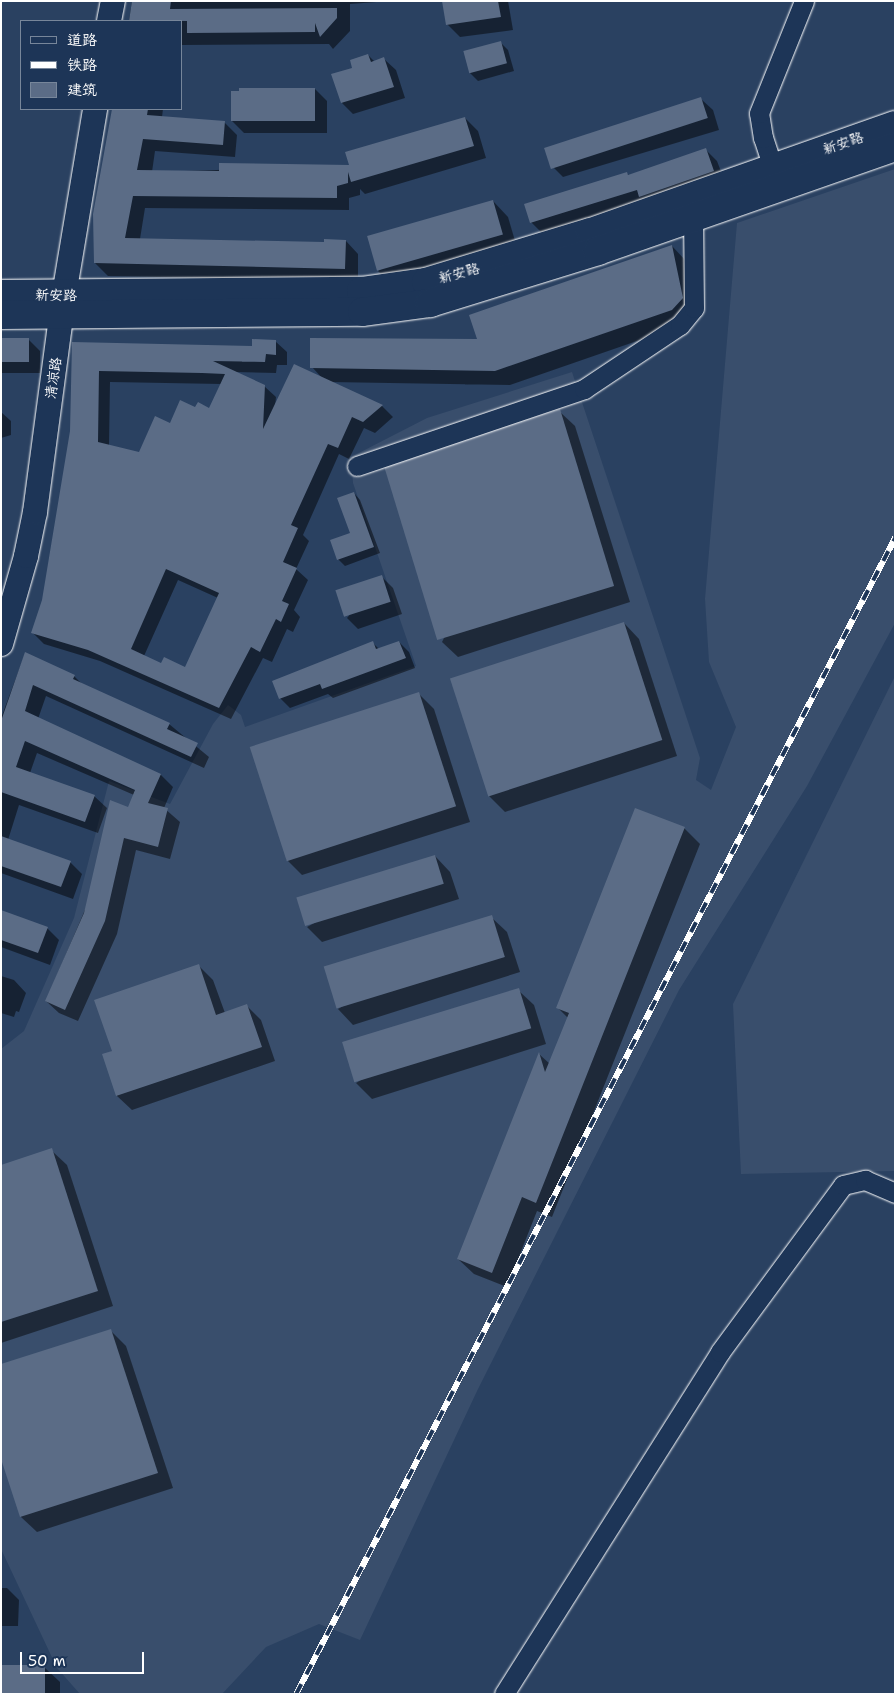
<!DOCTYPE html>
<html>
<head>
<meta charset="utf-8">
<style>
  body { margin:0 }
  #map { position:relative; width:896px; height:1695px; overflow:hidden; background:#2a4161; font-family:"Shantell Sans","LXGW WenKai TC",sans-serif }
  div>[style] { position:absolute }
  .built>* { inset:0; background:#394e6c }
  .shadow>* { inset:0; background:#0007 }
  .building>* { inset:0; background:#5b6c86; transform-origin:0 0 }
  .roads { filter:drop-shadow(0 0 1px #fff) drop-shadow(0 0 1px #fff) }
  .minor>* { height:19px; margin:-9.5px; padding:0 9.5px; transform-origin:9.5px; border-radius:9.5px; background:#1d3557 }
  .tertiary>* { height:24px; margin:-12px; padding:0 12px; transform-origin:12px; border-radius:12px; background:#1d3557 }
  .primary>* { height:28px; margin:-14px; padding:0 14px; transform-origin:14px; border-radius:14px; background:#1d3557 }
  .rail>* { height:5.5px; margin-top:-2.75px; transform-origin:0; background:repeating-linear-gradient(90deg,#1d3557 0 11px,#fff 0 22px); box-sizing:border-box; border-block:1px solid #fff }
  span { translate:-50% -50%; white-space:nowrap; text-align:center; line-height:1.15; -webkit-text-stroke:4px #1d3557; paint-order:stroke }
  .street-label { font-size:14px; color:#fff }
  .frame { position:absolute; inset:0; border:2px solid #fff; pointer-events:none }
  .legend { position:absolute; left:20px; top:20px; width:162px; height:90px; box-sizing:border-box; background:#1d3557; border:1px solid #77869a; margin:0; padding:6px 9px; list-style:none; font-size:15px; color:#fff }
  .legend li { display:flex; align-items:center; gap:10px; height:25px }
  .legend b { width:25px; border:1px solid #77869a }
  .scale { position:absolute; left:20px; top:1652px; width:124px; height:22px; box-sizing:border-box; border:2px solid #fff; border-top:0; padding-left:6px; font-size:15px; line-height:18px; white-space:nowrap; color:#fff; -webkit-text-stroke:4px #1d3557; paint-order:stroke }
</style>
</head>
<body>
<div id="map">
  <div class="built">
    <div style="clip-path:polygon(895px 169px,895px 623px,807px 786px,679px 990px,478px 1389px,360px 1640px,319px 1624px,266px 1647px,222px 1694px,80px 1694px,57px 1668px,1px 1549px,1px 1049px,24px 1031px,74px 918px,109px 781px,170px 804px,213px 724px,228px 705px,241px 715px,245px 727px,416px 666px,353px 483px,351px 457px,427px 418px,572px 372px,700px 758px,696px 780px,711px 790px,736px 727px,709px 662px,705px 599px,737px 223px)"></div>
    <div style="clip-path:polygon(895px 676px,895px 1171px,741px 1174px,733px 1004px)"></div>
  </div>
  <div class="shadow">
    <div style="clip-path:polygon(132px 1px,390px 1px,350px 4px,350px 31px,333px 49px,329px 44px,181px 45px,181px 21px,129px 21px)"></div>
    <div style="clip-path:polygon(443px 1px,508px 1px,513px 30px,460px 37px,447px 24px)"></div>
    <div style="clip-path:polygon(500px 42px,508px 50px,514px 71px,478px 81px,470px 73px)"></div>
    <div style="clip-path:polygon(368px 55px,375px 62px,384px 59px,396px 70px,405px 98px,353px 114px,342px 103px,354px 68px)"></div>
    <div style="clip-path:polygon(315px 89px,327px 101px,327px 133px,244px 133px,232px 121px)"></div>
    <div style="clip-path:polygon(701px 99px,713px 110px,719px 130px,563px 177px,551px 165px)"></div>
    <div style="clip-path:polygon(113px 109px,163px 109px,162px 117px,224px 122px,237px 135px,235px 157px,155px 151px,152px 172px,351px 166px,465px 118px,478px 131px,486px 158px,365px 194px,360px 189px,360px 195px,349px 198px,349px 210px,145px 208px,140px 239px,325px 243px,346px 241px,358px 254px,358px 281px,108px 276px,95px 263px,95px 214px)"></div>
    <div style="clip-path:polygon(706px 150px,717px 161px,725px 182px,543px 234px,531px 222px,626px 173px,630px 176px)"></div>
    <div style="clip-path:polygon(493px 201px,508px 217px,518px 251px,394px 287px,378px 271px)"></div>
    <div style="clip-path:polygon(evenodd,672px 246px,686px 261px,686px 324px,510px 385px,329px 382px,382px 406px,393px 417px,375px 433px,364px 428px,349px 459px,339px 454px,303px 535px,309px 541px,296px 569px,308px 580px,294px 610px,300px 617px,293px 632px,287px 629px,272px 662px,263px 658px,231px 719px,100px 661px,44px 644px,33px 633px,43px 601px,71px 431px,73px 344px,253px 348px,275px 341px,287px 352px,287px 365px,277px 365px,276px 373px,234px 372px,264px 386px,276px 397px,275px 407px,322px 378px,312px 367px,479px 340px,672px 246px,110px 382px,221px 384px,210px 409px,196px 409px,139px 454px,109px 446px,110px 382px,672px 246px,178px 580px,218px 598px,186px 668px,162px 665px,144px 656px,178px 580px)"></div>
    <div style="clip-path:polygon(1px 339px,29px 340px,40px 351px,40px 373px,1px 373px)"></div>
    <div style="clip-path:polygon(559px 411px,575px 426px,630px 602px,458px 657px,442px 642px)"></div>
    <div style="clip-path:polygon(1px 412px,11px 421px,11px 435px,1px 438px)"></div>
    <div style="clip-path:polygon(354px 493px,360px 500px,380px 553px,345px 566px,338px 559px,351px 533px)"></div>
    <div style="clip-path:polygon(381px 576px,393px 588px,402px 614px,358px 629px,347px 618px)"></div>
    <div style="clip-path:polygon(624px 623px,639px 639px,677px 756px,505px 812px,489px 796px)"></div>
    <div style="clip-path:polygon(399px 642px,409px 652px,415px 668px,333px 698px,328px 694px,290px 708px,280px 698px,373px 643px,379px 649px)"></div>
    <div style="clip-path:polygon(25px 654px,74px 676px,84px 686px,169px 724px,209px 757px,204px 768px,46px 696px,38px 719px,161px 775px,173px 787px,164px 808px,180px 822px,170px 859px,136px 850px,117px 934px,78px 1021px,59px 1013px,46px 1001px,134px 795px,37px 753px,30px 773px,94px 796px,107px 808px,98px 833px,19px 805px,8px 840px,70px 862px,82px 874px,73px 899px,1px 873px,1px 718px)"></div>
    <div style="clip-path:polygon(419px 694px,434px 709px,470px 822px,302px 875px,286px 859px)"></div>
    <div style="clip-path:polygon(684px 828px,700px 844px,552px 1217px,537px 1211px,507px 1287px,474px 1274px,458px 1259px,539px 1054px,550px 1064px,568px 1018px,558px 1008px)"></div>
    <div style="clip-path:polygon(435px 856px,450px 872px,459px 899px,322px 942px,307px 927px)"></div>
    <div style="clip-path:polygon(1px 911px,47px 928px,59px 940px,50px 965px,1px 947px)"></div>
    <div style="clip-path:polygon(491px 917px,507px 932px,520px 972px,353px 1025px,338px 1009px)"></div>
    <div style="clip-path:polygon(199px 966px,213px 980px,225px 1013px,247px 1006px,261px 1020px,275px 1061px,132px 1110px,117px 1096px,103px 1055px,113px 1051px)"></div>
    <div style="clip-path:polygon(1px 976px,14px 980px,26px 993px,19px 1012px,16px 1011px,14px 1017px,1px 1013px)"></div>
    <div style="clip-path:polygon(518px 990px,534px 1005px,546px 1044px,372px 1099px,356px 1083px)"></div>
    <div style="clip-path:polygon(51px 1150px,67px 1165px,113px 1306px,1px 1343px,1px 1166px)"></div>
    <div style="clip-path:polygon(110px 1330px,126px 1346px,173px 1488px,37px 1532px,21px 1517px,1px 1455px)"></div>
    <div style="clip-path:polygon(1px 1588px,7px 1588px,19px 1600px,18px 1626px,1px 1626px)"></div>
    <div style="clip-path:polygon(44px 1667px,60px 1682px,60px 1694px,1px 1694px)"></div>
  </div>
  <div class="building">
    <div style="clip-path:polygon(132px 1px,171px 1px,170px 9px,337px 8px,337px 18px,320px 37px,315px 23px,315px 32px,187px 33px,187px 21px,129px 21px)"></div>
    <div style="clip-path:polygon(442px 1px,498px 1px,501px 17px,446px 25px)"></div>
    <div style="left:501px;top:41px;width:23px;height:39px;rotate:75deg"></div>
    <div style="clip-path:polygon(368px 54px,371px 62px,384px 57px,394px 87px,341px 103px,331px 74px,352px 68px,350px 60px)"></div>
    <div style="clip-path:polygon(239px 88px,315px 88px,315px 121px,231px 121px,231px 91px,239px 91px)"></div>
    <div style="left:701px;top:97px;width:22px;height:165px;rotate:72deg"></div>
    <div style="clip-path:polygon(112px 109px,148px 109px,147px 115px,225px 121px,223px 145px,143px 139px,137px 170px,219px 171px,219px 163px,349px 165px,345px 152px,465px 117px,474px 146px,351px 182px,348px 172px,348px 183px,337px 186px,337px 198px,133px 196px,125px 238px,324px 242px,324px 239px,346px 240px,345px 269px,94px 263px,93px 214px)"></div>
    <div style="clip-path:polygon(706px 148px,714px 171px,639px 197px,637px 190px,530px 223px,524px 204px,627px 172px,628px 175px)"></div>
    <div style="left:493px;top:200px;width:36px;height:131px;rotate:74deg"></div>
    <div style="clip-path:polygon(672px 245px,683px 298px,672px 310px,495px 371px,310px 368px,310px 338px,477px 339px,469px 315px)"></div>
    <div style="left:1px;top:338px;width:28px;height:24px"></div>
    <div style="clip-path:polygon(evenodd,252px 339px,276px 340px,276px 355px,266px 354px,265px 362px,213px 361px,265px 385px,263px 429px,294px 364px,383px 405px,363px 422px,352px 417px,338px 448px,328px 444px,291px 525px,298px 528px,283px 562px,297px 568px,282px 601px,289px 604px,281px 622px,276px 619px,260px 652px,251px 647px,219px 708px,88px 650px,31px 633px,42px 600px,70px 431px,72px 342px,252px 346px,252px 339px,99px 371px,202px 373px,225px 374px,209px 408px,198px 402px,195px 407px,180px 400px,170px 423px,155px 416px,139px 452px,98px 442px,99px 371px,252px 339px,166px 569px,219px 593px,185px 667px,164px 657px,161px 663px,131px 649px,166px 569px)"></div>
    <div style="left:560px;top:409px;width:185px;height:185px;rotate:73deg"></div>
    <div style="clip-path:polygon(354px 492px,374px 547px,337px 560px,330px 540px,350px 533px,337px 498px)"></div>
    <div style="left:382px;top:575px;width:28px;height:49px;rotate:72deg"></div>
    <div style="left:624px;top:622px;width:124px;height:183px;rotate:72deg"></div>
    <div style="clip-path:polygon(373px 641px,376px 649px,399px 641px,406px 658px,322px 689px,320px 684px,279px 699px,272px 681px)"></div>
    <div style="clip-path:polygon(25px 652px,75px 675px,73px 679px,170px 723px,167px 729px,198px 743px,191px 757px,33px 685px,25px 711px,161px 774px,148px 803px,168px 808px,158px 847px,124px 838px,105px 921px,65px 1010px,45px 1001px,84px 913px,110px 800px,128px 807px,135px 790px,25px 741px,16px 767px,95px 795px,85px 822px,1px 792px,1px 721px)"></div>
    <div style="left:419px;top:692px;width:120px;height:178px;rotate:72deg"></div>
    <div style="clip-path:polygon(635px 808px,685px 827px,536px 1203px,522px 1197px,492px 1273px,457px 1259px,539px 1052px,545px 1072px,569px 1013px,556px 1008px)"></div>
    <div style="clip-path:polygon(1px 836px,71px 861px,61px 887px,1px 866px)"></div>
    <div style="left:435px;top:855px;width:30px;height:145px;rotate:73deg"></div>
    <div style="clip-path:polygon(1px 910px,48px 927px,38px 953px,1px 940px)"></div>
    <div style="left:492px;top:915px;width:44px;height:176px;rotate:73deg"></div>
    <div style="clip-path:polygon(199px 964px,216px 1015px,247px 1004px,262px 1047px,116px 1096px,102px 1054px,112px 1051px,94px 1000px)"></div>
    <div style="left:519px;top:988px;width:42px;height:185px;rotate:73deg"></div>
    <div style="clip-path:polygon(52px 1148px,98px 1291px,1px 1322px,1px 1165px)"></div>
    <div style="clip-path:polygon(111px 1329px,158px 1473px,20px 1517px,1px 1459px,1px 1364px)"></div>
    <div style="left:1px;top:1665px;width:44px;height:29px"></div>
  </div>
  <div class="roads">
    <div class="minor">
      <div style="left:773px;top:168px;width:32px;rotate:-108deg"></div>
      <div style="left:763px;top:138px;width:25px;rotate:-99deg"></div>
      <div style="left:759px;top:113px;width:121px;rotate:-68.1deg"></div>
      <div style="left:357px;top:466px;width:240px;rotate:-18.7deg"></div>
      <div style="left:584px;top:389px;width:115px;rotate:-33.7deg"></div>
      <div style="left:680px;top:325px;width:22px;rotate:-51deg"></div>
      <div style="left:694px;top:308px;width:90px;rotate:-90.6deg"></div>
      <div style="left:504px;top:1694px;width:404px;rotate:-57.7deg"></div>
      <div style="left:720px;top:1352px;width:207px;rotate:-53.6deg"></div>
      <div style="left:843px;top:1185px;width:23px;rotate:-13deg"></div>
      <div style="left:865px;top:1180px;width:33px;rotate:23deg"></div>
    </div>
    <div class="tertiary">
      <div style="left:109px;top:21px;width:20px;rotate:-79deg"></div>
      <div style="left:1px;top:644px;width:91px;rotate:-74.1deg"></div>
      <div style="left:26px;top:556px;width:45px;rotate:-78.4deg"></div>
      <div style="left:35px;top:512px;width:219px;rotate:-82.4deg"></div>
      <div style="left:64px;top:295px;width:189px;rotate:-80.5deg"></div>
    </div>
    <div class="primary">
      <div style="left:1px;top:294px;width:360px;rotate:-0.5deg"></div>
      <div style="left:361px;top:291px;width:66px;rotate:-7.9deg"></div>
      <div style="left:426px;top:282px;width:172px;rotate:-16.9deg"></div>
      <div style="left:591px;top:232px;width:322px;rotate:-19.4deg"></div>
      <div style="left:1px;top:315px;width:361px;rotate:-0.5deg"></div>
      <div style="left:362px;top:312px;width:69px;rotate:-7.5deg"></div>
      <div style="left:430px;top:303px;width:176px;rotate:-17.2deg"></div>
      <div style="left:598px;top:251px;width:315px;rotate:-19.3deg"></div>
    </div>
  </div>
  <div class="rail">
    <div style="left:296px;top:1694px;width:1302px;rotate:-62.61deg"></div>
  </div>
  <div class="street-label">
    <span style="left:843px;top:143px;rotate:-19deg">新安路</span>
    <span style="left:459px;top:273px;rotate:-15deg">新安路</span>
    <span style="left:56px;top:295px;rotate:1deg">新安路</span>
    <span style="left:53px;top:378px;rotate:-82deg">清凉路</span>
  </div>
  <div class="frame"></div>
  <ul class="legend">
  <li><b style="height:6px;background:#1d3557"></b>道路</li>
  <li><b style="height:6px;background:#fff"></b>铁路</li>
  <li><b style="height:14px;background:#5b6c86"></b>建筑</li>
  </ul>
  <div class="scale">50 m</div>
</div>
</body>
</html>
